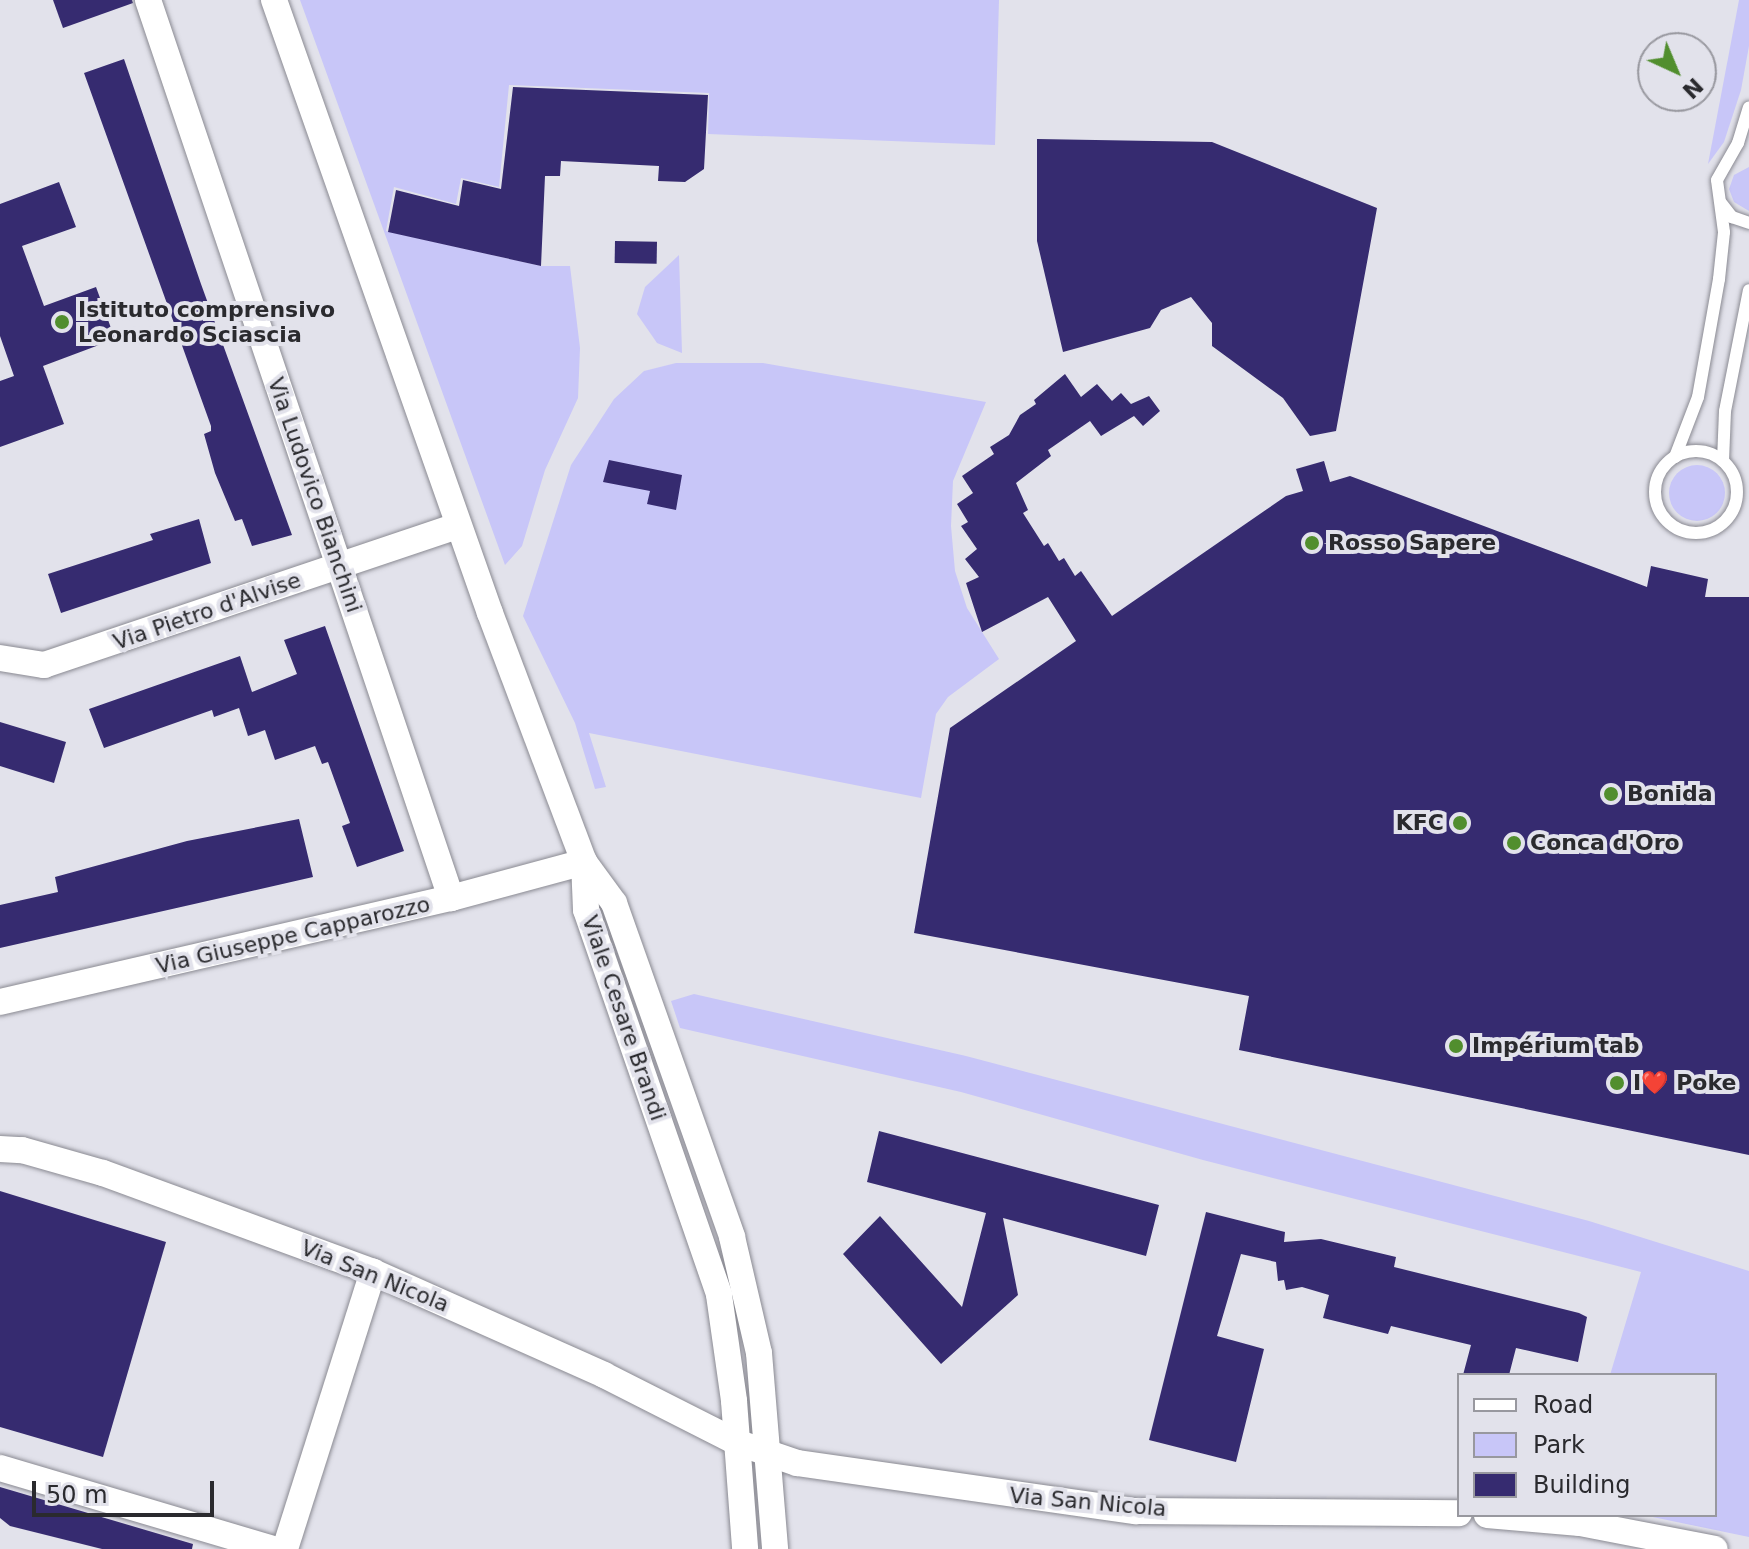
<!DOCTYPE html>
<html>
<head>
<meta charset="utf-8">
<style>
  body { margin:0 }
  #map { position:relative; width:1749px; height:1549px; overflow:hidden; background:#e2e2eb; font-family:"DejaVu Sans",sans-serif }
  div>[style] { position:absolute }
  .green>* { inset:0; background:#c8c6f8 }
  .round { border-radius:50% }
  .building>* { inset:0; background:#362b70; transform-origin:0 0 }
  .roads { filter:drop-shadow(0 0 2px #8a8a92) drop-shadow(0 0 2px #8a8a92) }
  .lane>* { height:12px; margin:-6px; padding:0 6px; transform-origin:6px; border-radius:6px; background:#fff }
  .lane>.ring { margin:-6px; padding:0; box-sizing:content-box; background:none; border:12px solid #fff; border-radius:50% }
  .street>* { height:26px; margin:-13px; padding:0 13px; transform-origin:13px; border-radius:13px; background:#fff }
  .dots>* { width:22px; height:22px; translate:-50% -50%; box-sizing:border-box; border:4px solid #e2e2eb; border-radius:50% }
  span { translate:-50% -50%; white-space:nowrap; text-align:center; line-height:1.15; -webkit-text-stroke:8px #e2e2eb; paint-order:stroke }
  .poi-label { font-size:22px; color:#2a2a2e; font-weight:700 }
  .left { translate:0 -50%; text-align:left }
  .right { translate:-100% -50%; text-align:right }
  .street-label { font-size:22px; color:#2a2a2e }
  .legend { position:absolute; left:1457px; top:1373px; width:260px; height:144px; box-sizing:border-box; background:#e2e2eb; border:2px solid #98989f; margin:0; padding:10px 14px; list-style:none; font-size:24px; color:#2a2a2e }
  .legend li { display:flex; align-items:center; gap:16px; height:40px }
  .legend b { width:40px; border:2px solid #98989f }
  .north { position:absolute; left:1637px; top:32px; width:80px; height:80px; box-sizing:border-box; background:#e2e2eb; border:2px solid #98989f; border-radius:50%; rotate:136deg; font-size:22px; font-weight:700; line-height:32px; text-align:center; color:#2a2a2e }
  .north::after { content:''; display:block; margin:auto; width:28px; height:36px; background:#518e2e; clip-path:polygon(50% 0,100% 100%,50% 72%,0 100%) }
  .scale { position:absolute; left:32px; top:1481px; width:182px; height:36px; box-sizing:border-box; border:4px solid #2a2a2e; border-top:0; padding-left:10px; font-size:24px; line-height:28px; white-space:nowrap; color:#2a2a2e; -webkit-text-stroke:6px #e2e2eb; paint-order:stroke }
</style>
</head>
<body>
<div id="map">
  <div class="green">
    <div style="clip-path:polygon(300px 0,999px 0,995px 145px,708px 134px,709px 93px,509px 85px,499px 187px,461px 178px,456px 204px,394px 187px,386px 231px,541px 266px,570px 266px,580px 348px,578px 398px,545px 470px,522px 546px,505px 565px)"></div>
    <div style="clip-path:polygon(1739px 0,1749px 0,1749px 46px,1741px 90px,1724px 142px,1708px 164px)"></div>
    <div style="clip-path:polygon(1749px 167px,1749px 211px,1734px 202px,1729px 189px,1734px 175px)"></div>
    <div style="clip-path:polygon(679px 255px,682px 353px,657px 343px,637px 314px,645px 287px)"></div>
    <div style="clip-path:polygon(676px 363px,763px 363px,986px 402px,953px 481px,951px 526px,955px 571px,967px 608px,999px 659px,948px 697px,936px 714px,921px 798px,589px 733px,606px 787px,595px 789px,575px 723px,523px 616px,571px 465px,614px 399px,644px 371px)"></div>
    <div class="round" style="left:1669px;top:465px;width:56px;height:56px"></div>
    <div style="clip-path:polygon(694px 994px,966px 1056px,1589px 1221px,1749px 1271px,1749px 1537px,1643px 1515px,1715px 1515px,1715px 1375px,1610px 1375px,1641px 1272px,1203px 1160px,961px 1092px,680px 1028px,671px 1001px)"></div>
  </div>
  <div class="building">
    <div style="clip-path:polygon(53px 0,132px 0,133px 3px,63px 28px)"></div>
    <div style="clip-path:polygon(124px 59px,201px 284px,292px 535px,252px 546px,242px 519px,235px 521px,215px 473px,204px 434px,211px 431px,211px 426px,84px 73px)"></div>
    <div style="clip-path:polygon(513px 87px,708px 95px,704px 169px,685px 182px,658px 181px,659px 166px,561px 161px,560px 176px,545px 176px,541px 266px,388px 232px,396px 190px,459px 206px,463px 180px,501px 189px)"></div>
    <div style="clip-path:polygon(1037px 139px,1212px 142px,1377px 208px,1336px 431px,1310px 436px,1283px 398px,1212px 346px,1212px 323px,1191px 297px,1161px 310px,1150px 328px,1063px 352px,1037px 241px)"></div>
    <div style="clip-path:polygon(59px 182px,76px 227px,22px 246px,44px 306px,96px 287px,115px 339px,43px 366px,64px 424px,0 447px,0 381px,14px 376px,0 336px,0 204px)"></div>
    <div style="left:615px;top:241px;width:42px;height:22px;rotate:1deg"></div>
    <div style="clip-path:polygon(1065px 374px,1081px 397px,1097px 384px,1112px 401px,1121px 393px,1131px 404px,1149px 396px,1160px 411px,1143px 426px,1134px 416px,1101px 436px,1090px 421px,1048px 450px,1051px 456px,1016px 483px,1028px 510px,1023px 513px,1044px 546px,1048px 543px,1059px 561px,1064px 558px,1075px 576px,1081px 571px,1112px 616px,1286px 496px,1303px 491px,1296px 469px,1324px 461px,1330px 482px,1350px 476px,1647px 587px,1651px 566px,1708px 579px,1705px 597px,1749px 597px,1749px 1155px,1239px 1050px,1249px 996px,914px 933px,950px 728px,1076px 641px,1048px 597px,982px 632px,966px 583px,979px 577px,965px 559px,977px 549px,961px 526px,968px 522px,957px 504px,973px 493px,962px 476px,994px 454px,990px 447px,1009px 435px,1020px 415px,1036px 404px,1034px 400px)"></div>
    <div style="clip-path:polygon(609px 460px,682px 475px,676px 510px,647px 504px,650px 491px,603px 482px)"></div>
    <div style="clip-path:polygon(199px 519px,211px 563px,61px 613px,48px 574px,153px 540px,150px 534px)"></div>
    <div style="clip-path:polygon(325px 626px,404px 851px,357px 867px,342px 826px,350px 823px,328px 762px,322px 764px,315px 746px,275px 760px,265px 730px,248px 736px,239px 708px,214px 717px,212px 710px,104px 748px,89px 709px,240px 656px,252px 692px,297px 674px,284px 640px)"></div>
    <div style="clip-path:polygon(0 722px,66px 742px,54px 783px,0 766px)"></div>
    <div style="clip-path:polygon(299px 819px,313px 877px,0 948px,0 905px,58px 892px,55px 877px,187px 841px)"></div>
    <div style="clip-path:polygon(879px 1131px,1159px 1205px,1146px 1256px,1003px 1218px,1018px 1295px,941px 1364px,843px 1254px,880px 1216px,962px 1307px,986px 1213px,867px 1182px)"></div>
    <div style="clip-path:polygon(0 1191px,166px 1242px,103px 1457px,0 1427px)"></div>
    <div style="clip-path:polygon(1206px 1212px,1285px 1232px,1284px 1242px,1321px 1239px,1396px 1257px,1394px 1267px,1579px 1313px,1587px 1317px,1578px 1362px,1516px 1348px,1509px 1375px,1463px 1375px,1471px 1345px,1391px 1326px,1388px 1334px,1323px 1318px,1329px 1295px,1302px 1287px,1286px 1290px,1284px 1280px,1278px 1281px,1276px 1262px,1241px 1254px,1217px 1336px,1264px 1349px,1236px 1462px,1149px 1440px)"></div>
    <div style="clip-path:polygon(0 1487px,193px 1544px,192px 1549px,102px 1549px,10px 1526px,0 1518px)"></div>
  </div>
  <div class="roads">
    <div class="lane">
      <div style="left:1721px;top:203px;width:18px;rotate:52deg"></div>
      <div style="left:1732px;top:217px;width:18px;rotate:19deg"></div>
      <div class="ring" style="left:1655px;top:451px;width:70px;height:70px"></div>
      <div style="left:1675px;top:457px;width:64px;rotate:-69deg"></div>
      <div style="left:1698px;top:397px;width:120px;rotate:-79.9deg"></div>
      <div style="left:1719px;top:279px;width:47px;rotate:-83.9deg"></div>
      <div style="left:1724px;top:232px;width:52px;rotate:-97.7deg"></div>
      <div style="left:1717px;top:180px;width:43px;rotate:-60.4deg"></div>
      <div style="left:1738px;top:143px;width:37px;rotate:-73deg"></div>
      <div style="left:1723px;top:461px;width:50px;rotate:-87.7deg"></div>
      <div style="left:1725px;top:411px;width:123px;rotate:-78.8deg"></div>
    </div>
    <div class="street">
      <div style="left:148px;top:0;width:948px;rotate:71.35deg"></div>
      <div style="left:274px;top:0;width:650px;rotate:70.59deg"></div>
      <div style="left:490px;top:613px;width:266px;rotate:69.3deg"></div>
      <div style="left:584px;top:862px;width:51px;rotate:53.8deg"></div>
      <div style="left:614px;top:903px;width:354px;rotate:70.5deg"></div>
      <div style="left:732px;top:1237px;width:119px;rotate:76.9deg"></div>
      <div style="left:759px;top:1353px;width:197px;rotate:85.3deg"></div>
      <div style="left:0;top:658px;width:45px;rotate:9deg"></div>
      <div style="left:44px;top:665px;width:437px;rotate:-18.6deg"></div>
      <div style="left:584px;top:862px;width:48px;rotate:87.6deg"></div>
      <div style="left:586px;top:910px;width:407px;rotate:70.9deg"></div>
      <div style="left:719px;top:1295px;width:107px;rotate:81.9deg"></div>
      <div style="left:734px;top:1401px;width:148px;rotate:85.7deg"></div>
      <div style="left:0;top:1002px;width:463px;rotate:-13deg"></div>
      <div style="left:451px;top:898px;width:138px;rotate:-15.1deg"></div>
      <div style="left:0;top:1149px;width:22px;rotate:3deg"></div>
      <div style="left:22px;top:1150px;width:84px;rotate:15.9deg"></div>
      <div style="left:103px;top:1173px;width:288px;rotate:20.1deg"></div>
      <div style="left:373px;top:1272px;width:253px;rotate:24deg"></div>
      <div style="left:604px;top:1375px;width:148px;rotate:26.9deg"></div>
      <div style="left:736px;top:1442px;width:65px;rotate:19deg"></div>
      <div style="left:797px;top:1463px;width:342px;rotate:8.1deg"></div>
      <div style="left:1136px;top:1511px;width:323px;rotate:0.4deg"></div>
      <div style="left:0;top:1468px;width:285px;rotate:16.5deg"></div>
      <div style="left:1487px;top:1515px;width:93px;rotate:4.9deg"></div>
      <div style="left:1580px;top:1523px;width:137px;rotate:10.9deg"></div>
      <div style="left:285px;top:1549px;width:291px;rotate:-72.4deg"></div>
    </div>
  </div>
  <div class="dots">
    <div style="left:62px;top:322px;background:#518e2e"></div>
    <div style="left:1312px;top:543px;background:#518e2e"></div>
    <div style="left:1611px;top:794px;background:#518e2e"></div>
    <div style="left:1460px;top:823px;background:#518e2e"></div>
    <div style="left:1514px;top:843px;background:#518e2e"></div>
    <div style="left:1456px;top:1046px;background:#518e2e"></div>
    <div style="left:1617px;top:1083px;background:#518e2e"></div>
  </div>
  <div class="poi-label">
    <span class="left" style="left:78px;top:322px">Istituto comprensivo<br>Leonardo Sciascia</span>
    <span class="left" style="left:1328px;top:543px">Rosso Sapere</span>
    <span class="left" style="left:1627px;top:794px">Bonida</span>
    <span class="right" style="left:1444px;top:823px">KFC</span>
    <span class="left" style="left:1530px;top:843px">Conca d'Oro</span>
    <span class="left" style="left:1472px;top:1046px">Impérium tab</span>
    <span class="left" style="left:1633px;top:1083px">I❤️ Poke</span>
  </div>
  <div class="street-label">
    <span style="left:315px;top:495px;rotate:71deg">Via Ludovico Bianchini</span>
    <span style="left:207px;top:611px;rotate:-19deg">Via Pietro d'Alvise</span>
    <span style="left:293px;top:935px;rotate:-13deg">Via Giuseppe Capparozzo</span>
    <span style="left:624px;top:1018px;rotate:71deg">Viale Cesare Brandi</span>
    <span style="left:375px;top:1276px;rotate:22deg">Via San Nicola</span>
    <span style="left:1088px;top:1502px;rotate:5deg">Via San Nicola</span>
  </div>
  <ul class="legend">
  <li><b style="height:10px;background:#fff"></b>Road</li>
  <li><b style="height:22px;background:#c8c6f8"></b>Park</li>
  <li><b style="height:22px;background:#362b70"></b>Building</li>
  </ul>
  <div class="north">N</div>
  <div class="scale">50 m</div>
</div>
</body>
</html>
